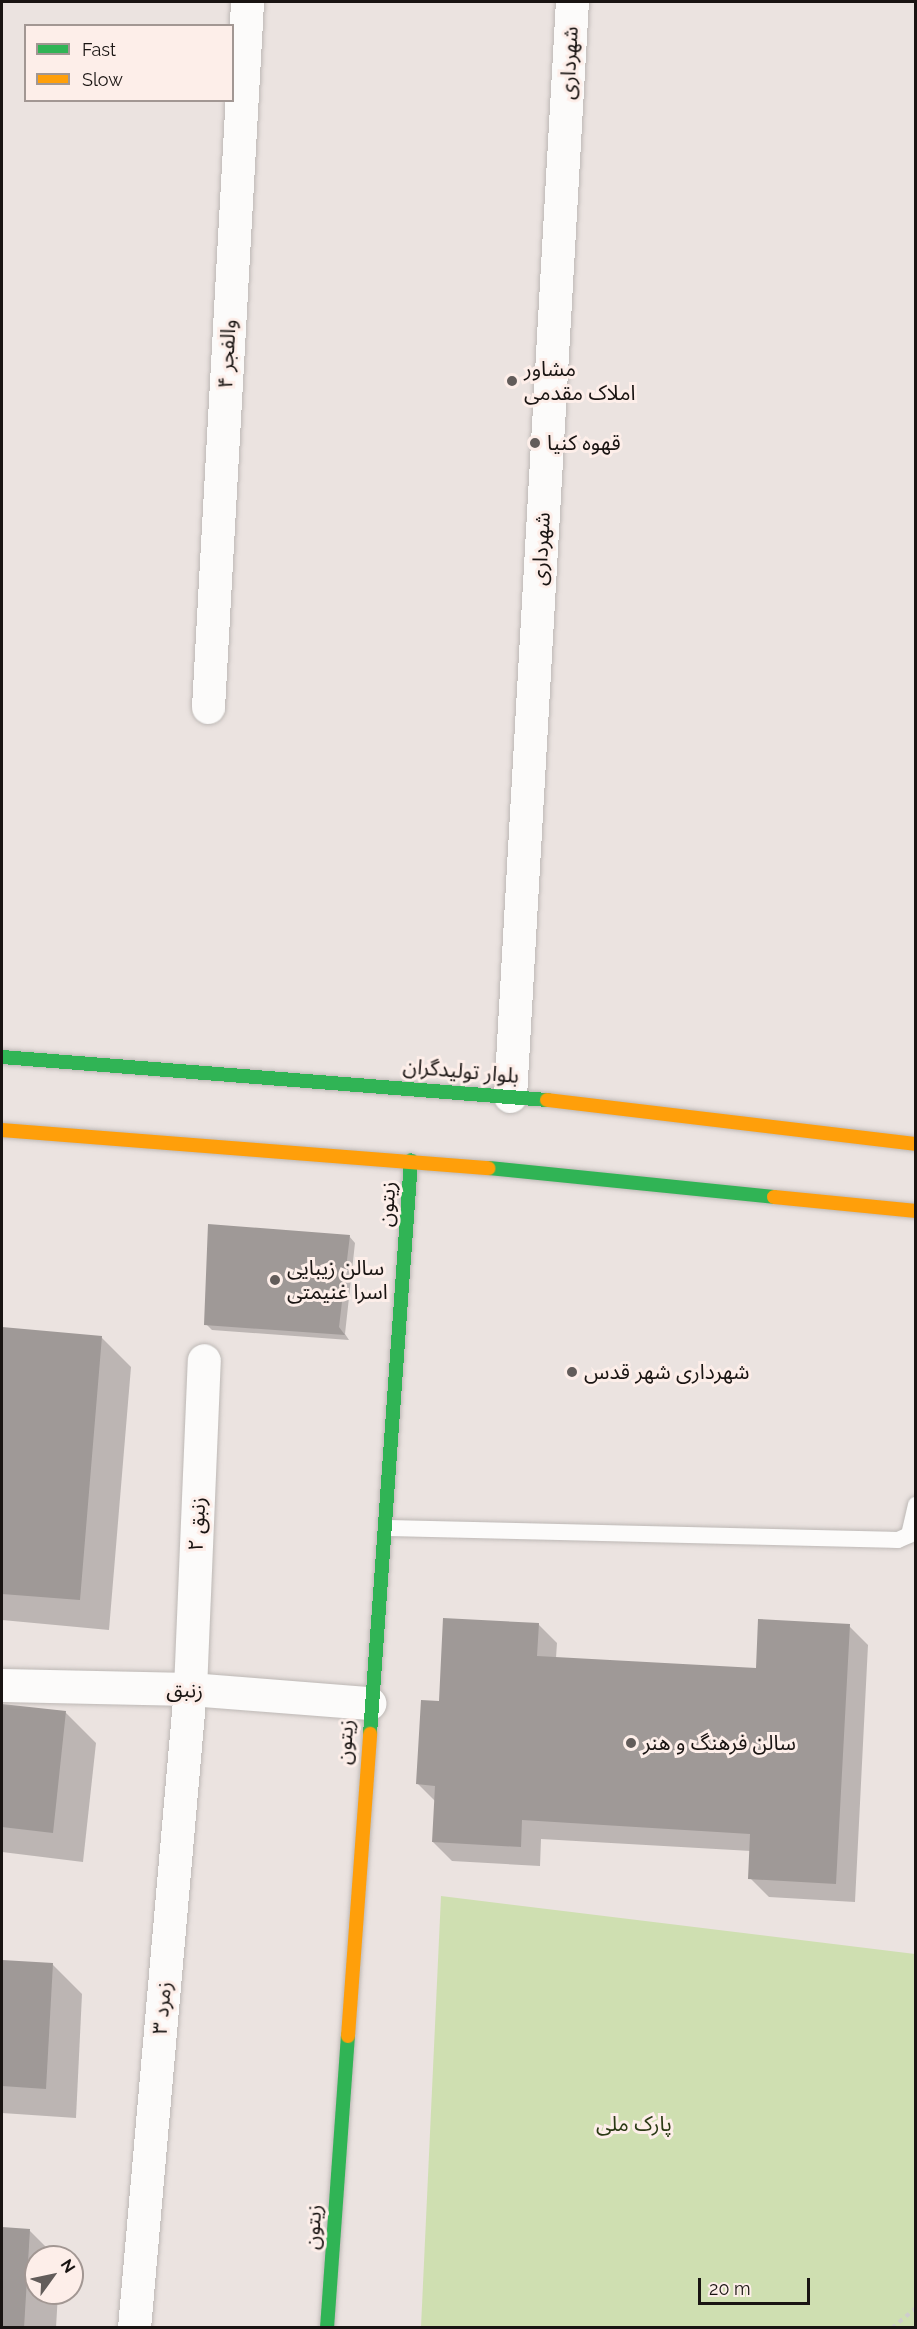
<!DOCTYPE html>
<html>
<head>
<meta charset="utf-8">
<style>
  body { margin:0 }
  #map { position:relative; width:917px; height:2329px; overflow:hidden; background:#ebe3e0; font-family:Raleway,"Noto Sans Arabic",sans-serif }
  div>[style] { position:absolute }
  .green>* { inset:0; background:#cfdfb1 }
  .shadow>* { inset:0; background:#0003 }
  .building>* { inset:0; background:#9f9997 }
  .path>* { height:4px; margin-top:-2px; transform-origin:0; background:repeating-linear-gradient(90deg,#cfcdcc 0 4.5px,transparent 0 9px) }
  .roads { filter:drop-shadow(0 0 2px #bdb8b5) drop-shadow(0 0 2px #bdb8b5) }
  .lane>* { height:16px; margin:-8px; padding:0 8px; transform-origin:8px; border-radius:8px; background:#fcfbfa }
  .street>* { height:33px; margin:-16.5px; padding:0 16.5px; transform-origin:16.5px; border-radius:16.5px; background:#fcfbfa }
  .fast>* { height:14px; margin:-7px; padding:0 7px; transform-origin:7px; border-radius:7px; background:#30b455 }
  .slow>* { height:14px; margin:-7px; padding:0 7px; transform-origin:7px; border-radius:7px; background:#ff9f0a }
  .dots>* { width:16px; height:16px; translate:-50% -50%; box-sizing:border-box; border:3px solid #fdeee9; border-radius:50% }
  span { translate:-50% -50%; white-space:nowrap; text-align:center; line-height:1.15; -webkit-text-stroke:6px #fdeee9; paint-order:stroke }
  .street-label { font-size:21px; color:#191412 }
  .poi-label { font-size:21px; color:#191412 }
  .left { translate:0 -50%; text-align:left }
  .park-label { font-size:21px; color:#2b3a15 }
  .frame { position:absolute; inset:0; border:3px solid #191412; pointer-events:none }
  .legend { position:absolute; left:24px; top:24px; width:210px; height:78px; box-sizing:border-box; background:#fdeee9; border:2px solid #a29793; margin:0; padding:8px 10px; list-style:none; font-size:18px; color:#191412 }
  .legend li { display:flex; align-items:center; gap:12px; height:30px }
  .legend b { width:30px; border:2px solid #a29793 }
  .north { position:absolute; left:24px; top:2245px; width:60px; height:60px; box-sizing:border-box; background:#fdeee9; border:2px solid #a29793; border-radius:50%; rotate:57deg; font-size:16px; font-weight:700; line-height:24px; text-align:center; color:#191412 }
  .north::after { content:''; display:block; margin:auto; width:21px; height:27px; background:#625c5a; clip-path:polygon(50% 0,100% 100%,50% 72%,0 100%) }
  .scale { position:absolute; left:698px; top:2278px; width:112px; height:27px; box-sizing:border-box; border:3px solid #191412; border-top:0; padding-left:8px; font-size:18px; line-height:21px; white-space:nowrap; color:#191412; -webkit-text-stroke:4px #fdeee9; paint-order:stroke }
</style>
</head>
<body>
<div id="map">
  <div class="green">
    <div style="clip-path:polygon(441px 1896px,915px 1954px,915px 2327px,421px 2327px)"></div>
  </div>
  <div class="shadow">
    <div style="clip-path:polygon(349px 1236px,355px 1243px,345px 1334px,349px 1340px,212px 1330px,206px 1324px)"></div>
    <div style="clip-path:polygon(2px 1329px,101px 1337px,131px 1367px,109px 1630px,2px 1620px)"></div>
    <div style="clip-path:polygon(538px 1624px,557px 1643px,556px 1658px,757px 1669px,849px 1626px,868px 1645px,855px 1902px,769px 1897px,750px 1878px,751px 1851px,541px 1839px,540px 1866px,452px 1861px,433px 1842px,435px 1801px,418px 1784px,440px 1703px)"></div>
    <div style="clip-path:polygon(2px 1705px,66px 1713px,96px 1743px,83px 1862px,2px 1852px)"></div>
    <div style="clip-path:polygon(2px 1961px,52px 1964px,82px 1994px,76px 2118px,2px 2113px)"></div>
    <div style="clip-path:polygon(2px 2229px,30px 2231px,56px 2257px,36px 2257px,36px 2293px,58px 2293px,56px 2328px,2px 2328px)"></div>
  </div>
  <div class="building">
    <div style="clip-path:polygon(208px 1224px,350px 1235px,339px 1327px,345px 1335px,204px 1325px)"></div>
    <div style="clip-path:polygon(2px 1327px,102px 1336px,80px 1600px,2px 1594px)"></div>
    <div style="clip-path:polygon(443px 1618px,539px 1623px,537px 1656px,756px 1668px,758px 1619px,850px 1624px,836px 1884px,748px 1879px,750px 1834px,522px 1820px,521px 1847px,432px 1842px,435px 1786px,416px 1784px,421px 1700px,439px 1701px)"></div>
    <div style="clip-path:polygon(2px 1704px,66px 1711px,53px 1833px,2px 1827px)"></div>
    <div style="clip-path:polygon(2px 1960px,53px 1963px,46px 2089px,2px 2086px)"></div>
    <div style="clip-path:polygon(2px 2227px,30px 2229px,24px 2328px,2px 2328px)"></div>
  </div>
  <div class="path">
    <div style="left:892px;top:2328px;width:31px;rotate:-40deg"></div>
  </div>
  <div class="roads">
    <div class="lane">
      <div style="left:388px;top:1528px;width:510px;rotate:1.35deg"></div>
      <div style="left:898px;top:1540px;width:12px;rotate:-24deg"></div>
      <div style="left:909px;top:1535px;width:31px;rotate:-77deg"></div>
    </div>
    <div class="street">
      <div style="left:208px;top:707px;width:706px;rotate:-86.83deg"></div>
      <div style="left:510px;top:1096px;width:1096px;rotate:-86.76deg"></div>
      <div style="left:2px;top:1685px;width:188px;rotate:1.2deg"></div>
      <div style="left:190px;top:1689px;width:180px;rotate:4.5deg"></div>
      <div style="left:134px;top:2328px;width:641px;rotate:-84.99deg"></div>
      <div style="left:190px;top:1689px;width:329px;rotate:-87.6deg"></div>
    </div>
    <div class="fast">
      <div style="left:2px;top:1057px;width:547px;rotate:4.51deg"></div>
      <div style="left:489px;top:1168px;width:286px;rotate:5.8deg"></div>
      <div style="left:370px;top:1734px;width:575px;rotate:-85.91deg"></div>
      <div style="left:327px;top:2328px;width:293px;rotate:-85.9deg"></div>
    </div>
    <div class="slow">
      <div style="left:547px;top:1100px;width:372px;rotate:6.8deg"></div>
      <div style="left:2px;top:1130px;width:488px;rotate:4.5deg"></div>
      <div style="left:774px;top:1197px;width:143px;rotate:5.6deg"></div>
      <div style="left:348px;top:2036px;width:303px;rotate:-85.8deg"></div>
    </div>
  </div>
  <div class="dots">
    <div style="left:512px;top:381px;background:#625c5a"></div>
    <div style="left:535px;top:443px;background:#625c5a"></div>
    <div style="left:275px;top:1280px;background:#625c5a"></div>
    <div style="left:572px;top:1372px;background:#625c5a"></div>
    <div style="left:631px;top:1743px;background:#625c5a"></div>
  </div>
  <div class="street-label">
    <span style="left:569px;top:63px;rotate:-87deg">شهرداری</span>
    <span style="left:227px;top:354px;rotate:-87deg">والفجر ۴</span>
    <span style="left:541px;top:549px;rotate:-87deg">شهرداری</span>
    <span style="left:461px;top:1071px;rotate:5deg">بلوار تولیدگران</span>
    <span style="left:387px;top:1204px;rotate:-86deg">زیتون</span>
    <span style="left:197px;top:1524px;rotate:-87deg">زنبق ۲</span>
    <span style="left:185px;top:1690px;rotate:3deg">زنبق</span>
    <span style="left:345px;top:1742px;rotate:-86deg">زیتون</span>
    <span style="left:162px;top:2008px;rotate:-85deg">زمرد ۳</span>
    <span style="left:313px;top:2227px;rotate:-86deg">زیتون</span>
  </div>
  <div class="poi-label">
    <span class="left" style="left:524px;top:381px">مشاور<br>املاک مقدمی</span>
    <span class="left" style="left:547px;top:443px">قهوه کنیا</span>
    <span class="left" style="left:287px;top:1280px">سالن زیبایی<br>اسرا غنیمتی</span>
    <span class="left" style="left:584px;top:1372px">شهرداری شهر قدس</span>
    <span class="left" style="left:643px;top:1743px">سالن فرهنگ و هنر</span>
  </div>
  <div class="park-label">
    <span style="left:634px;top:2124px">پارک ملی</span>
  </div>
  <div class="frame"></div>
  <ul class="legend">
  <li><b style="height:8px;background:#30b455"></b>Fast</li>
  <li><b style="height:8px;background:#ff9f0a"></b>Slow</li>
  </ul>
  <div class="north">N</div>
  <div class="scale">20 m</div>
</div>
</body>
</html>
